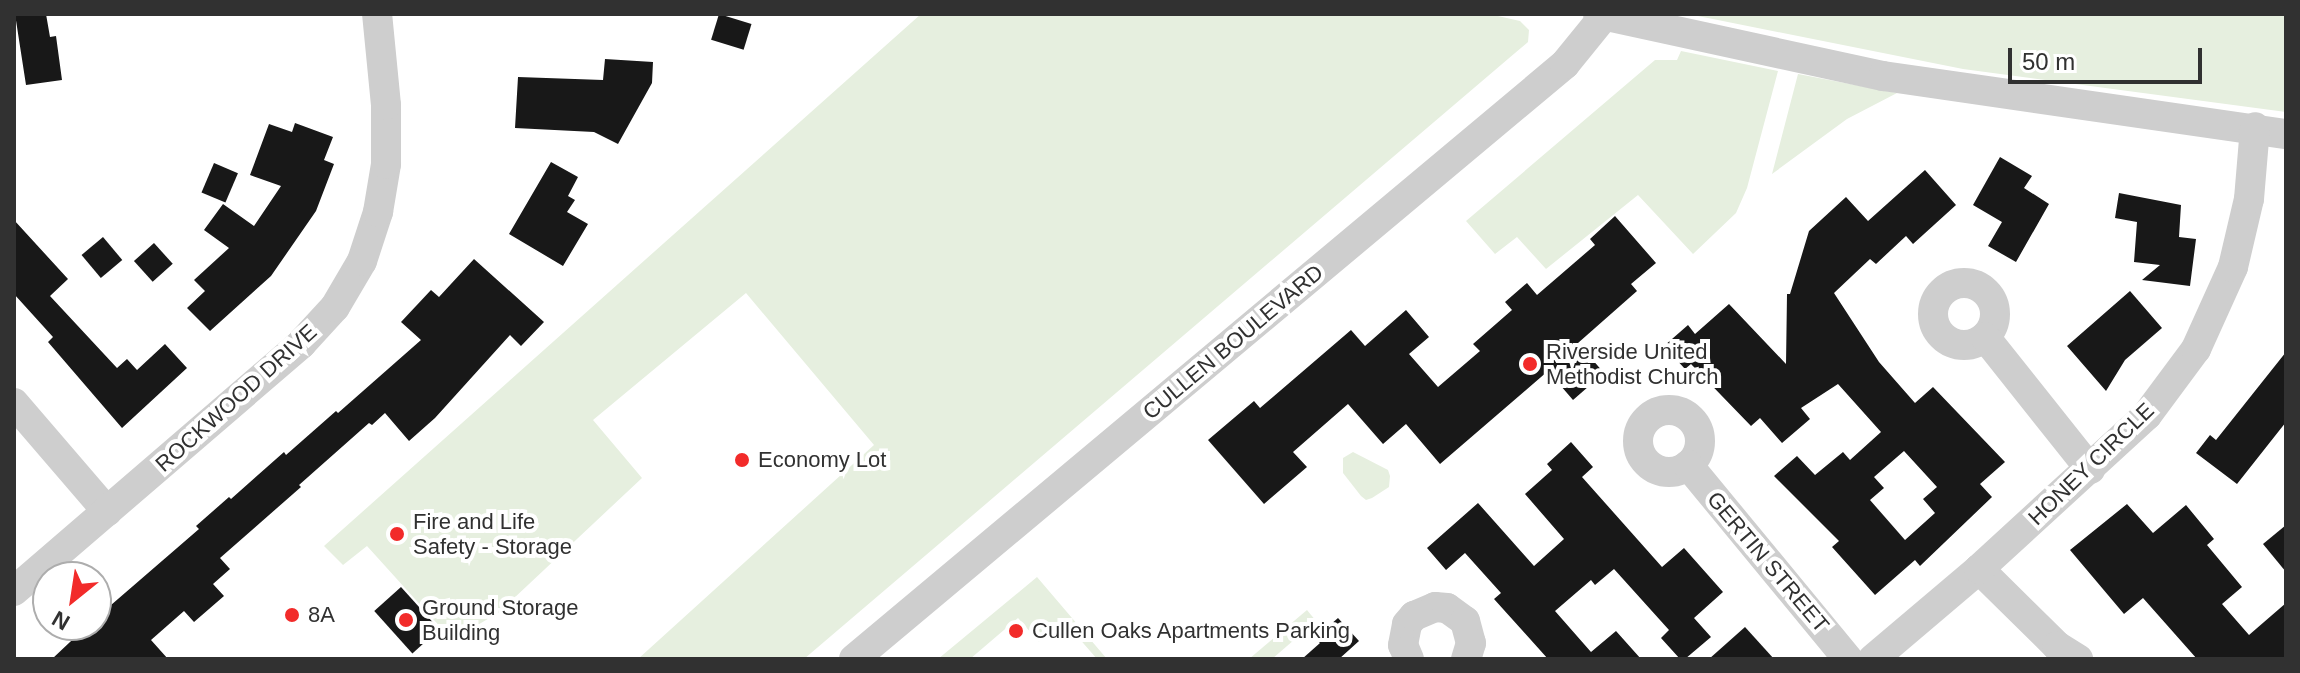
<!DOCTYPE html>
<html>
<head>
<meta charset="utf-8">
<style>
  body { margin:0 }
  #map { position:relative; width:2300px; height:673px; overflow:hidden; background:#fff; font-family:Helvetica,sans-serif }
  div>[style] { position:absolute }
  .green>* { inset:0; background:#e6efdf }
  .building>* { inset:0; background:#181818; transform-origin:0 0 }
  .minor>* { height:30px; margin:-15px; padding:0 15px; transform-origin:15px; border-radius:15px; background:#cecece }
  .minor>.ring { margin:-15px; padding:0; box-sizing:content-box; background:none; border:30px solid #cecece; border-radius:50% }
  .dots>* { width:22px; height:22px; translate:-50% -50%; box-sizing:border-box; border:4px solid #fff; border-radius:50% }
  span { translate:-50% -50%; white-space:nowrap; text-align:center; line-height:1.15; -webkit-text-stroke:8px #fff; paint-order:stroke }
  .street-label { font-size:22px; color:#313131 }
  .poi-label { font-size:22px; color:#313131 }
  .left { translate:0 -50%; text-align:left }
  .frame { position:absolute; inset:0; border:16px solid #313131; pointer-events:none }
  .north { position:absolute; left:32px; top:561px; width:80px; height:80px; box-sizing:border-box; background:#fff; border:2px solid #adadad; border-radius:50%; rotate:210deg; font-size:22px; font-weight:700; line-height:32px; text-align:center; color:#313131 }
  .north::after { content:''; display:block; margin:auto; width:28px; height:36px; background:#f22b2a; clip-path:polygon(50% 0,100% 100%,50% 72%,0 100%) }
  .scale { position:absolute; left:2008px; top:48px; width:194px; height:36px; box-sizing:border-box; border:4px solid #313131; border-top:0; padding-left:10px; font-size:24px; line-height:28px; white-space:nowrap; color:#313131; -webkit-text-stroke:6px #fff; paint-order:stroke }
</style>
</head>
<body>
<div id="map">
  <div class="green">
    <div style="clip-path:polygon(921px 14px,1489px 14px,1520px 21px,1529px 30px,1528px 42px,1515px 53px,804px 659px,638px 659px,874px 445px,746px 293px,593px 420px,642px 478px,498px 613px,452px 640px,367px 546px,343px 565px,324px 546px)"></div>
    <div style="clip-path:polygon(1688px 14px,2286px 14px,2286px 112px,1963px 69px)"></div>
    <div style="clip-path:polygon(1681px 51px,1778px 71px,1747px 188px,1736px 213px,1693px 254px,1638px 195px,1546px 269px,1517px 237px,1495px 254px,1466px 221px,1655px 60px,1677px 60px)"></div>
    <div style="clip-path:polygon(1798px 74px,1897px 93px,1847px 119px,1772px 174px)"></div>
    <div style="clip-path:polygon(1353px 452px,1388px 470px,1390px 476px,1389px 487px,1372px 498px,1366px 500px,1361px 496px,1343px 473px,1343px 458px)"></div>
    <div style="clip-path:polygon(1037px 577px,1107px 659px,1097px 659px,1064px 621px,1039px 642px,1018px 618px,970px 659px,938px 659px)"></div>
    <div style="clip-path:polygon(1307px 610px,1316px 621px,1272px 659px,1249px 659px)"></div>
  </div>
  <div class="building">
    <div style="clip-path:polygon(15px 14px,46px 14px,50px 37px,56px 36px,62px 80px,26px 85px)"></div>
    <div style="left:719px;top:14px;width:34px;height:27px;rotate:17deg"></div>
    <div style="clip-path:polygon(605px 59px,653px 62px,652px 83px,618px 144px,594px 132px,515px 128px,518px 77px,603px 80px)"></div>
    <div style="clip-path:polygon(295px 123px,333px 137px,324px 160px,334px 164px,316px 211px,271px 276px,210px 331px,187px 308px,205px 291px,194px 280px,229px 248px,204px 230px,223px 204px,254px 226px,281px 186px,250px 175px,269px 124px,292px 132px)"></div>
    <div style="clip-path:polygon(2000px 157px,2032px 176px,2024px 188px,2049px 204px,2016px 262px,1988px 246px,2002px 222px,1973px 205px)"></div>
    <div style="clip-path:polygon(551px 162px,578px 177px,568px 196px,575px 200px,567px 212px,588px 224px,563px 266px,509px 234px)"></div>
    <div style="left:214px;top:163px;width:26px;height:32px;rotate:23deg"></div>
    <div style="clip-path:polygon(evenodd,1925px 170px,1956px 205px,1913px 244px,1906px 236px,1876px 264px,1870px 259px,1834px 293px,1879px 362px,1915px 403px,1933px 387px,2005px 462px,1980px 484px,1992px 497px,1920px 566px,1915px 560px,1875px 595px,1832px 547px,1839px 541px,1774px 476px,1797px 456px,1815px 475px,1843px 452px,1850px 460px,1881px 432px,1838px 384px,1801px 408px,1810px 419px,1782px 443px,1760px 418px,1751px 426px,1691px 364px,1685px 369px,1664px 346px,1688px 325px,1695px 334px,1729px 304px,1786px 364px,1787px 294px,1790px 294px,1809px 231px,1846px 197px,1868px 221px,1925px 170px,1904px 451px,1937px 487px,1923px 499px,1935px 513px,1905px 540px,1870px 500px,1884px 488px,1874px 477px,1904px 451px)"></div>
    <div style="clip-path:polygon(2119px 193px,2181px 205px,2179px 237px,2196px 239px,2190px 286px,2142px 280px,2160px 265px,2134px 262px,2137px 222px,2115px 218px)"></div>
    <div style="clip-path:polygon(1615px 216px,1656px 263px,1631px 284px,1637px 291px,1578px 343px,1604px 373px,1573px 400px,1548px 371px,1440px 464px,1406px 424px,1383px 444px,1348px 404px,1293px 452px,1307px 467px,1264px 504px,1208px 440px,1254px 401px,1260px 408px,1351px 330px,1365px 346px,1406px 310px,1429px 337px,1409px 354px,1438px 387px,1480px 351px,1473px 344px,1512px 310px,1505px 302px,1527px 283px,1537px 295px,1595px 245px,1590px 239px)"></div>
    <div style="clip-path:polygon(14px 220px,68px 279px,50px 296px,117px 368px,127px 359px,137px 370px,165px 344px,187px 368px,122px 428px,48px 342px,53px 337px,14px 294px)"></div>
    <div style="left:103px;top:237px;width:30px;height:28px;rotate:50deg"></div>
    <div style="left:154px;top:243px;width:28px;height:27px;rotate:48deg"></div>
    <div style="clip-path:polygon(474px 259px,544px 322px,521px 346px,510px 335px,435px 418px,409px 441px,385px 413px,372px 425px,369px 423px,299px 485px,301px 487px,220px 558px,230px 569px,213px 584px,224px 596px,194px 622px,184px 611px,151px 640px,168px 659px,52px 659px,88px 625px,96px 625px,96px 618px,199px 529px,196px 526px,229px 497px,231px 499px,284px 452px,286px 455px,336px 411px,338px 413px,421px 340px,401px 322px,431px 290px,439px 297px)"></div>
    <div style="clip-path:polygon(2130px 291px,2162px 328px,2125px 360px,2106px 391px,2067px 346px)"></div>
    <div style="clip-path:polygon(2286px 352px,2286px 422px,2237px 484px,2196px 453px,2210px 435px,2216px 440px)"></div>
    <div style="clip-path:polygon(1571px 442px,1593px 467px,1582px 477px,1662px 567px,1684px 548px,1723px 592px,1694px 618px,1711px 637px,1685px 659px,1680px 659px,1661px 638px,1669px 630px,1614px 569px,1595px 585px,1591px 580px,1555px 611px,1591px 652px,1616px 631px,1641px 659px,1548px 659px,1494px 599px,1501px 593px,1465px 553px,1446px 570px,1427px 548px,1478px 503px,1534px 566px,1564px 539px,1525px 494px,1552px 470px,1547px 464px)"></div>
    <div style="clip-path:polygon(2127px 504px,2153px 533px,2186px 505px,2214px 539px,2207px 545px,2242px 587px,2222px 604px,2249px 635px,2286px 603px,2286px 659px,2197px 659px,2143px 598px,2124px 614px,2070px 550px)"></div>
    <div style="clip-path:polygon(2286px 525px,2286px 572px,2263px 544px)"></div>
    <div style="left:401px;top:587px;width:57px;height:36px;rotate:48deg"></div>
    <div style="clip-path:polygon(1338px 618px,1359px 641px,1339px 659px,1302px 659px,1320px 643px,1315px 638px)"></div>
    <div style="clip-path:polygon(1745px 627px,1774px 659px,1709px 659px)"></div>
  </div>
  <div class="minor">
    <div style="left:1598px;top:14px;width:292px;rotate:12.3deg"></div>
    <div style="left:1883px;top:76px;width:407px;rotate:8.2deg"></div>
    <div class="ring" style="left:1933px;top:283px;width:32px;height:32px"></div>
    <div style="left:1985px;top:337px;width:169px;rotate:51.5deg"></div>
    <div style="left:14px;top:403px;width:143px;rotate:49.3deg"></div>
    <div class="ring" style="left:1638px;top:410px;width:32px;height:32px"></div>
    <div style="left:1688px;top:465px;width:251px;rotate:50.5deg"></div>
    <div style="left:1979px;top:569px;width:110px;rotate:44.6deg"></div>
    <div style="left:2057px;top:646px;width:25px;rotate:32deg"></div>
    <div style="left:14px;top:591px;width:379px;rotate:-40.7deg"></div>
    <div style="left:301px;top:344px;width:50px;rotate:-47.4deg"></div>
    <div style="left:335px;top:307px;width:53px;rotate:-59.6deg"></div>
    <div style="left:362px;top:261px;width:52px;rotate:-71.9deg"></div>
    <div style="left:378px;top:212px;width:49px;rotate:-80.5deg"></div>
    <div style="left:386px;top:164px;width:59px;rotate:-90deg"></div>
    <div style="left:386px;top:105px;width:91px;rotate:-95.6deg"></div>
    <div style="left:854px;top:659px;width:927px;rotate:-39.92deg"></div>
    <div style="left:1565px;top:64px;width:62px;rotate:-50.9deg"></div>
    <div style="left:1409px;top:659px;width:15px;rotate:-113deg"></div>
    <div style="left:1403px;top:645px;width:21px;rotate:-79deg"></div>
    <div style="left:1407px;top:624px;width:11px;rotate:-49deg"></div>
    <div style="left:1414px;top:616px;width:23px;rotate:-23deg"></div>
    <div style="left:1435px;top:607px;width:12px;rotate:5deg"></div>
    <div style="left:1447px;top:608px;width:22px;rotate:36deg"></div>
    <div style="left:1465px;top:621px;width:23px;rotate:75deg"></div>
    <div style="left:1471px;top:643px;width:17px;rotate:107deg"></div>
    <div style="left:1873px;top:659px;width:139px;rotate:-40.3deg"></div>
    <div style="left:1979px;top:569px;width:228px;rotate:-42.5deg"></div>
    <div style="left:2147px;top:415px;width:82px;rotate:-53.4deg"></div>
    <div style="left:2196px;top:349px;width:90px;rotate:-65.7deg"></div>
    <div style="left:2233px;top:267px;width:70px;rotate:-76.8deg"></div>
    <div style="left:2249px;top:199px;width:72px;rotate:-85.2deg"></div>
  </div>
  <div class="dots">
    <div style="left:1530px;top:364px;background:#f22b2a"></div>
    <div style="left:742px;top:460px;background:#f22b2a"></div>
    <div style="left:397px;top:534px;background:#f22b2a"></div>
    <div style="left:292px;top:615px;background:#f22b2a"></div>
    <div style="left:406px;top:620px;background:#f22b2a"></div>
    <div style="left:1016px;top:631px;background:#f22b2a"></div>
  </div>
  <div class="street-label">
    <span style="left:1233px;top:342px;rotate:-40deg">CULLEN BOULEVARD</span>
    <span style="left:236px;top:398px;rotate:-42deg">ROCKWOOD DRIVE</span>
    <span style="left:2091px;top:464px;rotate:-44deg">HONEY CIRCLE</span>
    <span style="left:1768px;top:562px;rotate:50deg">GERTIN STREET</span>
  </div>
  <div class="poi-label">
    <span class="left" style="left:1546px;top:364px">Riverside United<br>Methodist Church</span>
    <span class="left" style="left:758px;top:460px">Economy Lot</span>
    <span class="left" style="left:413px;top:534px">Fire and Life<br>Safety - Storage</span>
    <span class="left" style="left:422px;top:620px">Ground Storage<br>Building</span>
    <span class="left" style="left:308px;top:615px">8A</span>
    <span class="left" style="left:1032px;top:631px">Cullen Oaks Apartments Parking</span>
  </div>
  <div class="frame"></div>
  <div class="north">N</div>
  <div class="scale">50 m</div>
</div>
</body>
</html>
